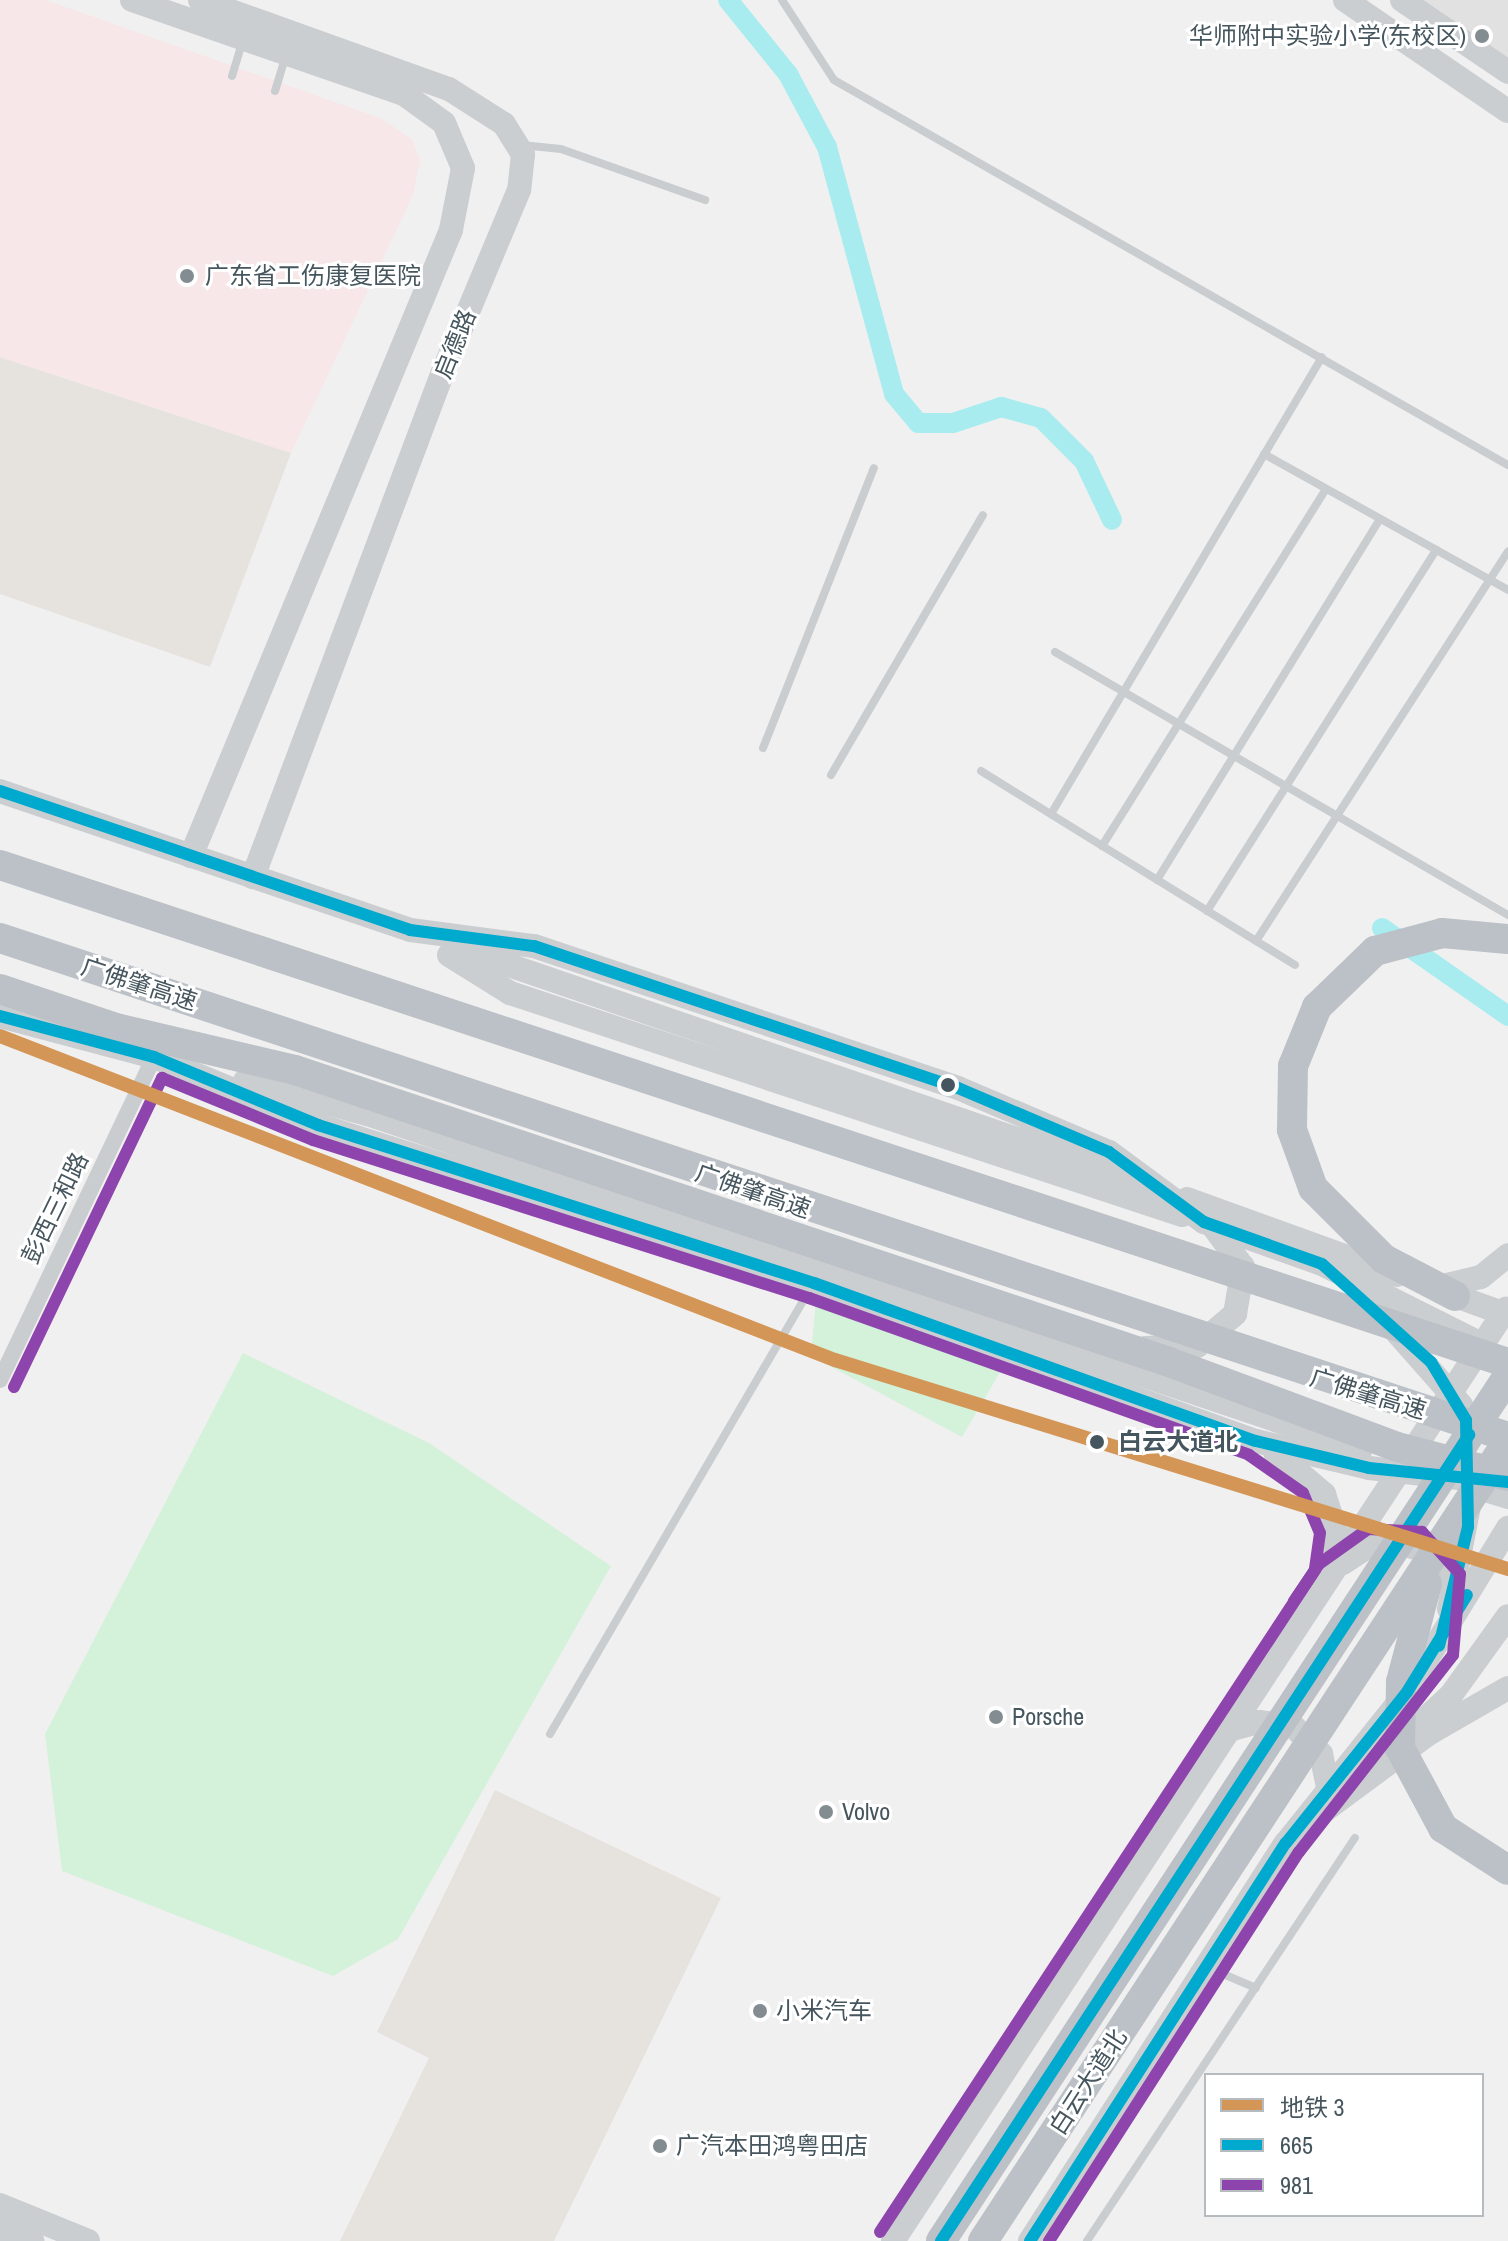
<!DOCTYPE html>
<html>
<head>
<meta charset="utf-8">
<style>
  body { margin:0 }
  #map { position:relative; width:1508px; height:2241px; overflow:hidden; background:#f1f0f0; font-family:"Archivo Narrow","Noto Sans SC",sans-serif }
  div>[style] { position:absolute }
  .commercial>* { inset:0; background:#e6e2de }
  .education>* { inset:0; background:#e2e1e2 }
  .medical>* { inset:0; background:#f7e7e8 }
  .green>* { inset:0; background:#d4f1da }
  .canal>* { height:20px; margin:-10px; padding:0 10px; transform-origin:10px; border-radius:10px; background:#a8ecef }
  .lane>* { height:8px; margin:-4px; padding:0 4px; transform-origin:4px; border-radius:4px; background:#c9cdcf }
  .street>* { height:16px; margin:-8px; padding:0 8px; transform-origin:8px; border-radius:8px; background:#c9cdcf }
  .secondary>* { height:24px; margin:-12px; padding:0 12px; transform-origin:12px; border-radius:12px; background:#caced0 }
  .highway>* { height:30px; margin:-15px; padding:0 15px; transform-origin:15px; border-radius:15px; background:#bbc1c6 }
  .bus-1>* { height:12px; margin:-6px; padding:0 6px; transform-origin:6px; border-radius:6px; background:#00a9ce }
  .bus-2>* { height:12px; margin:-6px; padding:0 6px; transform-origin:6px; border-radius:6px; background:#8e44ad }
  .metro-1>* { height:14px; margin:-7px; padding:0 7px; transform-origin:7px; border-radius:7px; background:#d39656 }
  .dots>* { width:22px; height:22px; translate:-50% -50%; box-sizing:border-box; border:4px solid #fff; border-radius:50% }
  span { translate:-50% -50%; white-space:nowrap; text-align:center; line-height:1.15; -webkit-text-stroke:6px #fff; paint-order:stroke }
  .poi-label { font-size:24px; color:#46565e }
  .right { translate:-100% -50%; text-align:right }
  .left { translate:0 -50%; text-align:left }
  .street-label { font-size:24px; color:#46565e }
  .stop-label { font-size:24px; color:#46565e; font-weight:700 }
  .legend { position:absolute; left:1204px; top:2073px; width:280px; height:144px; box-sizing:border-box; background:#fff; border:2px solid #b5bbbf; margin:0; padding:10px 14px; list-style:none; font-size:24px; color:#46565e }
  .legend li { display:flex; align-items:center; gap:16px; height:40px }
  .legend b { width:40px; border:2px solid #b5bbbf }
</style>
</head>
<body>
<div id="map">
  <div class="commercial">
    <div style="clip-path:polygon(0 357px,291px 453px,210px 667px,0 594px)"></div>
    <div style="clip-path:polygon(495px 1790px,721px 1898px,554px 2241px,340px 2241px,429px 2058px,377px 2032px)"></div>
  </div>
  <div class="education">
    <div style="clip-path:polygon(1402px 0,1508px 0,1508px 72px)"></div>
  </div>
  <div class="medical">
    <div style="clip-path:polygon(0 0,46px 0,380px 118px,412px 139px,420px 160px,413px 195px,291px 453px,0 357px)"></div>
  </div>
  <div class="green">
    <div style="clip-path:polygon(816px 1299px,1003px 1367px,962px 1437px,811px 1356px)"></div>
    <div style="clip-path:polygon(243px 1353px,429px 1443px,611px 1566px,398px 1939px,333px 1976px,62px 1871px,45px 1734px)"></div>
  </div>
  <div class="canal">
    <div style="left:728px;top:0;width:95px;rotate:51deg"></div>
    <div style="left:788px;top:74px;width:83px;rotate:61.9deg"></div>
    <div style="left:827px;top:147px;width:256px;rotate:74.8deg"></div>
    <div style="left:894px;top:394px;width:38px;rotate:50deg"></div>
    <div style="left:918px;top:423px;width:35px"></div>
    <div style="left:953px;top:423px;width:51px;rotate:-18.4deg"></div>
    <div style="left:1001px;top:407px;width:41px;rotate:15.4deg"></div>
    <div style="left:1041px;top:418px;width:61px;rotate:45deg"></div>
    <div style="left:1084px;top:461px;width:65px;rotate:64.6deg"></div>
    <div style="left:1382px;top:928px;width:154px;rotate:34.9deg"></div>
  </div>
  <div class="lane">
    <div style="left:782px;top:0;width:95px;rotate:57deg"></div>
    <div style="left:834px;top:80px;width:776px;rotate:29.74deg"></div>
    <div style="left:232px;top:76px;width:38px;rotate:-73deg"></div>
    <div style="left:275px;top:91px;width:38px;rotate:-73deg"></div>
    <div style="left:522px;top:145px;width:39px;rotate:6deg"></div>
    <div style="left:561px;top:149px;width:153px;rotate:19.5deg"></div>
    <div style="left:1264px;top:454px;width:279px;rotate:29.1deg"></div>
    <div style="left:1055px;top:652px;width:524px;rotate:30.14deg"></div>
    <div style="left:763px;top:748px;width:301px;rotate:-68.4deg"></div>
    <div style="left:981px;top:771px;width:369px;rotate:31.7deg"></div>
    <div style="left:831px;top:775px;width:301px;rotate:-59.7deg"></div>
    <div style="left:1051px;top:814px;width:531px;rotate:-59.33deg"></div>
    <div style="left:1102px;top:846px;width:421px;rotate:-57.9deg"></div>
    <div style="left:1157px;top:880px;width:424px;rotate:-58.3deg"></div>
    <div style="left:1207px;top:911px;width:428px;rotate:-57.6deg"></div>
    <div style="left:1256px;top:941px;width:464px;rotate:-57.1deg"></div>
    <div style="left:550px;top:1734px;width:521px;rotate:-59.7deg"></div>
    <div style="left:1209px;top:1968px;width:51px;rotate:23.1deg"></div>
    <div style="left:1087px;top:2241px;width:484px;rotate:-56.4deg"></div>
  </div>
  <div class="street">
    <div style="left:0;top:1380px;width:358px;rotate:-64.5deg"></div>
  </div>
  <div class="secondary">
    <div style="left:132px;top:0;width:288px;rotate:19.1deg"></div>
    <div style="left:404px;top:94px;width:49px;rotate:35.9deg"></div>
    <div style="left:444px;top:123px;width:49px;rotate:67.1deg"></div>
    <div style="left:463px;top:168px;width:63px;rotate:101deg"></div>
    <div style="left:451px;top:230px;width:678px;rotate:112.55deg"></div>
    <div style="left:200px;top:0;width:264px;rotate:19.7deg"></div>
    <div style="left:449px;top:89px;width:65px;rotate:32.5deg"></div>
    <div style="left:504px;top:124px;width:36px;rotate:58deg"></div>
    <div style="left:523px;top:154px;width:36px;rotate:96deg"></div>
    <div style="left:519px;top:190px;width:194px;rotate:112.7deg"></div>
    <div style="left:444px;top:369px;width:543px;rotate:110.61deg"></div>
    <div style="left:1345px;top:0;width:197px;rotate:34.3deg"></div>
    <div style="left:1402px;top:0;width:128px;rotate:34.2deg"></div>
    <div style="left:0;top:791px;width:433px;rotate:18.7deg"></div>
    <div style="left:410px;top:930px;width:125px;rotate:7.4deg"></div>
    <div style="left:534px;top:946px;width:447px;rotate:18.5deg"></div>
    <div style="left:958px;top:1088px;width:164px;rotate:23deg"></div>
    <div style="left:1109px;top:1152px;width:118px;rotate:36.4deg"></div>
    <div style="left:1204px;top:1222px;width:125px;rotate:19.6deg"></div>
    <div style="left:1322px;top:1264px;width:176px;rotate:26.7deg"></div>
    <div style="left:453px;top:946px;width:720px;rotate:18.89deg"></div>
    <div style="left:449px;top:955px;width:72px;rotate:31.9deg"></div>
    <div style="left:510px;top:993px;width:708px;rotate:18.28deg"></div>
    <div style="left:0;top:1016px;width:159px;rotate:14.9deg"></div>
    <div style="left:154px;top:1057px;width:178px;rotate:22.5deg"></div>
    <div style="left:318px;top:1125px;width:521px;rotate:17.67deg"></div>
    <div style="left:814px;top:1283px;width:469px;rotate:19.7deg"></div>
    <div style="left:1256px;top:1441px;width:116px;rotate:13.4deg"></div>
    <div style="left:1369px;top:1468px;width:126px;rotate:6.4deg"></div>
    <div style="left:245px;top:1081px;width:126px;rotate:15.1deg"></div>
    <div style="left:367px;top:1114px;width:1049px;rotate:18.62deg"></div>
    <div style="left:1187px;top:1199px;width:223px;rotate:19.9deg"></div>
    <div style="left:1438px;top:1287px;width:44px;rotate:-13.1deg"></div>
    <div style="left:1481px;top:1277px;width:35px;rotate:-39deg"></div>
    <div style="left:1439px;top:1290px;width:73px;rotate:19.9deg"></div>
    <div style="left:1393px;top:1328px;width:103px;rotate:48.6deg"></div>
    <div style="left:1145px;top:1348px;width:52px;rotate:-2.2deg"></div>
    <div style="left:1197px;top:1346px;width:50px;rotate:-40.1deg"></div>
    <div style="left:1235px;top:1314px;width:48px;rotate:-80.3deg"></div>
    <div style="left:1243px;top:1267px;width:47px;rotate:-126.4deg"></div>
    <div style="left:1275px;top:1452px;width:65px;rotate:40.6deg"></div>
    <div style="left:1324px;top:1494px;width:39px;rotate:72deg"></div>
    <div style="left:1336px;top:1531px;width:39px;rotate:97deg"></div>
    <div style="left:1472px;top:1486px;width:38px;rotate:17deg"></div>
    <div style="left:1343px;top:1563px;width:33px;rotate:-33deg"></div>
    <div style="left:1371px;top:1545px;width:26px;rotate:-7deg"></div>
    <div style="left:1397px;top:1542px;width:26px;rotate:18deg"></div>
    <div style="left:1422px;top:1550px;width:28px;rotate:48deg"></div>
    <div style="left:1449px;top:1609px;width:115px;rotate:-79deg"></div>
    <div style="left:1225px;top:1731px;width:35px;rotate:-15deg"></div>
    <div style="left:1259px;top:1722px;width:34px;rotate:7deg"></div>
    <div style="left:1293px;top:1726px;width:40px;rotate:45deg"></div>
    <div style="left:1321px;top:1754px;width:33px;rotate:78deg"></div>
    <div style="left:1412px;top:1731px;width:53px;rotate:-42.7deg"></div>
    <div style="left:1451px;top:1695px;width:97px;rotate:-54.2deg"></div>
    <div style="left:1321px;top:1813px;width:133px;rotate:-36.4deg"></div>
    <div style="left:1428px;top:1734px;width:92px;rotate:-29.9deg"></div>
    <div style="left:0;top:2205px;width:95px;rotate:22.2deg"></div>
    <div style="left:0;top:2228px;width:35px;rotate:22deg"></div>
    <div style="left:893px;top:2241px;width:1116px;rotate:-56.67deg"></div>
    <div style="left:1030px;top:2241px;width:473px;rotate:-57.3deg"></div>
    <div style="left:1286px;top:1843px;width:193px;rotate:-51.3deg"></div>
    <div style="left:1407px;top:1692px;width:193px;rotate:-58.4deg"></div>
  </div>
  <div class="highway">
    <div style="left:0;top:865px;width:1588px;rotate:18.28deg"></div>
    <div style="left:0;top:938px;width:1588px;rotate:18.31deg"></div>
    <div style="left:0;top:989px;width:141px;rotate:18.6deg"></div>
    <div style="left:116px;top:1028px;width:184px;rotate:13.2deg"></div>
    <div style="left:295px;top:1070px;width:921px;rotate:18.47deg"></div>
    <div style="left:1169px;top:1362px;width:243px;rotate:20.4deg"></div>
    <div style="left:1397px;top:1447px;width:115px;rotate:14.6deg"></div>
    <div style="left:1455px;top:1296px;width:80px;rotate:-152.5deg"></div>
    <div style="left:1384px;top:1259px;width:100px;rotate:-135deg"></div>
    <div style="left:1313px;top:1188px;width:62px;rotate:-109.9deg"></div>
    <div style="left:1292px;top:1130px;width:64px;rotate:-89.1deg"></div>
    <div style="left:1293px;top:1066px;width:64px;rotate:-67.9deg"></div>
    <div style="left:1317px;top:1007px;width:81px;rotate:-44deg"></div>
    <div style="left:1375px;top:951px;width:69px;rotate:-15deg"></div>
    <div style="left:1442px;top:933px;width:66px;rotate:5.2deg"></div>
    <div style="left:1427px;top:1584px;width:101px;rotate:104.9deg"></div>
    <div style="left:1401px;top:1682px;width:66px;rotate:90.9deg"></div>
    <div style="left:1400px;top:1748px;width:91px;rotate:61.7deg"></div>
    <div style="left:1443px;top:1828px;width:77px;rotate:32.9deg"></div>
    <div style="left:941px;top:2241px;width:1034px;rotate:-56.76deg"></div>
    <div style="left:983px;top:2241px;width:939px;rotate:-56.73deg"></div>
  </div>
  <div class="bus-1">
    <div style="left:0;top:791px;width:433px;rotate:18.7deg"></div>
    <div style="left:410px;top:930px;width:125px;rotate:7.4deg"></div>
    <div style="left:534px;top:946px;width:447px;rotate:18.5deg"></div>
    <div style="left:958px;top:1088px;width:164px;rotate:23deg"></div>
    <div style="left:1109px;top:1152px;width:118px;rotate:36.4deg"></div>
    <div style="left:1204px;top:1222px;width:125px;rotate:19.6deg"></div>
    <div style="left:1322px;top:1264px;width:147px;rotate:42deg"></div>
    <div style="left:1431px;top:1362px;width:68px;rotate:58.9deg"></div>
    <div style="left:1466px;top:1420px;width:107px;rotate:88.9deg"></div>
    <div style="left:1468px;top:1527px;width:122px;rotate:103.7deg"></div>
    <div style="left:0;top:1016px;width:159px;rotate:14.9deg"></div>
    <div style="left:154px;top:1057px;width:178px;rotate:22.5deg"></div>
    <div style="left:318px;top:1125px;width:521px;rotate:17.67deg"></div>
    <div style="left:814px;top:1283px;width:469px;rotate:19.7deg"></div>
    <div style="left:1256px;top:1441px;width:116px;rotate:13.4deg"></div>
    <div style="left:1369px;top:1468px;width:140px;rotate:5.8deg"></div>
    <div style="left:941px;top:2241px;width:964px;rotate:-56.77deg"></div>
    <div style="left:1030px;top:2241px;width:473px;rotate:-57.3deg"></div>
    <div style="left:1286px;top:1843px;width:193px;rotate:-51.3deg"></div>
    <div style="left:1407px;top:1692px;width:114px;rotate:-58.3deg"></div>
  </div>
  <div class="bus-2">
    <div style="left:14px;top:1387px;width:343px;rotate:-64.4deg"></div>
    <div style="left:162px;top:1078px;width:163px;rotate:22.3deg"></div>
    <div style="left:313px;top:1140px;width:521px;rotate:17.67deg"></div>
    <div style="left:809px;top:1298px;width:467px;rotate:19.6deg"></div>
    <div style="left:1249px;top:1455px;width:66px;rotate:35.1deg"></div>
    <div style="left:1303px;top:1493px;width:43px;rotate:67deg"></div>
    <div style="left:1320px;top:1533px;width:37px;rotate:98deg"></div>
    <div style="left:1315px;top:1570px;width:792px;rotate:123.31deg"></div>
    <div style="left:1049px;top:2241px;width:462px;rotate:-57.3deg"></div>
    <div style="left:1299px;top:1852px;width:250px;rotate:-52deg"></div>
    <div style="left:1453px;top:1655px;width:81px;rotate:-85.1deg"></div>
    <div style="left:1460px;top:1574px;width:57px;rotate:-132.1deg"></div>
    <div style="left:1422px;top:1532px;width:54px;rotate:-176.8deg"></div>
    <div style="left:1368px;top:1529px;width:60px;rotate:144.5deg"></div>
    <div style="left:1319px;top:1564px;width:45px;rotate:124deg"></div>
  </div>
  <div class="metro-1">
    <div style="left:0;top:1036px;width:896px;rotate:21.21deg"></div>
    <div style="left:835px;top:1360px;width:705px;rotate:17.25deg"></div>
  </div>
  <div class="dots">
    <div style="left:1482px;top:36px;background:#828c91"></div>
    <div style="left:187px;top:276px;background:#828c91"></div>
    <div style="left:948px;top:1085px;background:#46565e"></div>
    <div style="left:1097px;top:1442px;background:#46565e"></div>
    <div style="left:996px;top:1717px;background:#828c91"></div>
    <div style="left:826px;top:1812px;background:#828c91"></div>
    <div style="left:760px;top:2011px;background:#828c91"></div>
    <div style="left:660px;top:2146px;background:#828c91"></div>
  </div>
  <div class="poi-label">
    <span class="right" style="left:1466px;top:36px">华师附中实验小学(东校区)</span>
    <span class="left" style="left:205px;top:276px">广东省工伤康复医院</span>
    <span class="left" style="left:1012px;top:1717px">Porsche</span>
    <span class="left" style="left:842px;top:1812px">Volvo</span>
    <span class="left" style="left:776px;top:2011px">小米汽车</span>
    <span class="left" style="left:676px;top:2146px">广汽本田鸿粤田店</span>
  </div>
  <div class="street-label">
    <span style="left:455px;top:344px;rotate:-68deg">启德路</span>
    <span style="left:139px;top:984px;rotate:18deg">广佛肇高速</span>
    <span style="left:753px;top:1191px;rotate:19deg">广佛肇高速</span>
    <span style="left:55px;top:1208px;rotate:-64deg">彭西三和路</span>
    <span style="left:1368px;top:1394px;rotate:17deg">广佛肇高速</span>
    <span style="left:1088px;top:2082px;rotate:-57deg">白云大道北</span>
  </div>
  <div class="stop-label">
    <span class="left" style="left:1118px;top:1442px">白云大道北</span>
  </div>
  <ul class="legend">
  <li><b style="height:10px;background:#d39656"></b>地铁 3</li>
  <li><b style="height:10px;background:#00a9ce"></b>665</li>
  <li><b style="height:10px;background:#8e44ad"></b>981</li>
  </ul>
</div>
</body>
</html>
